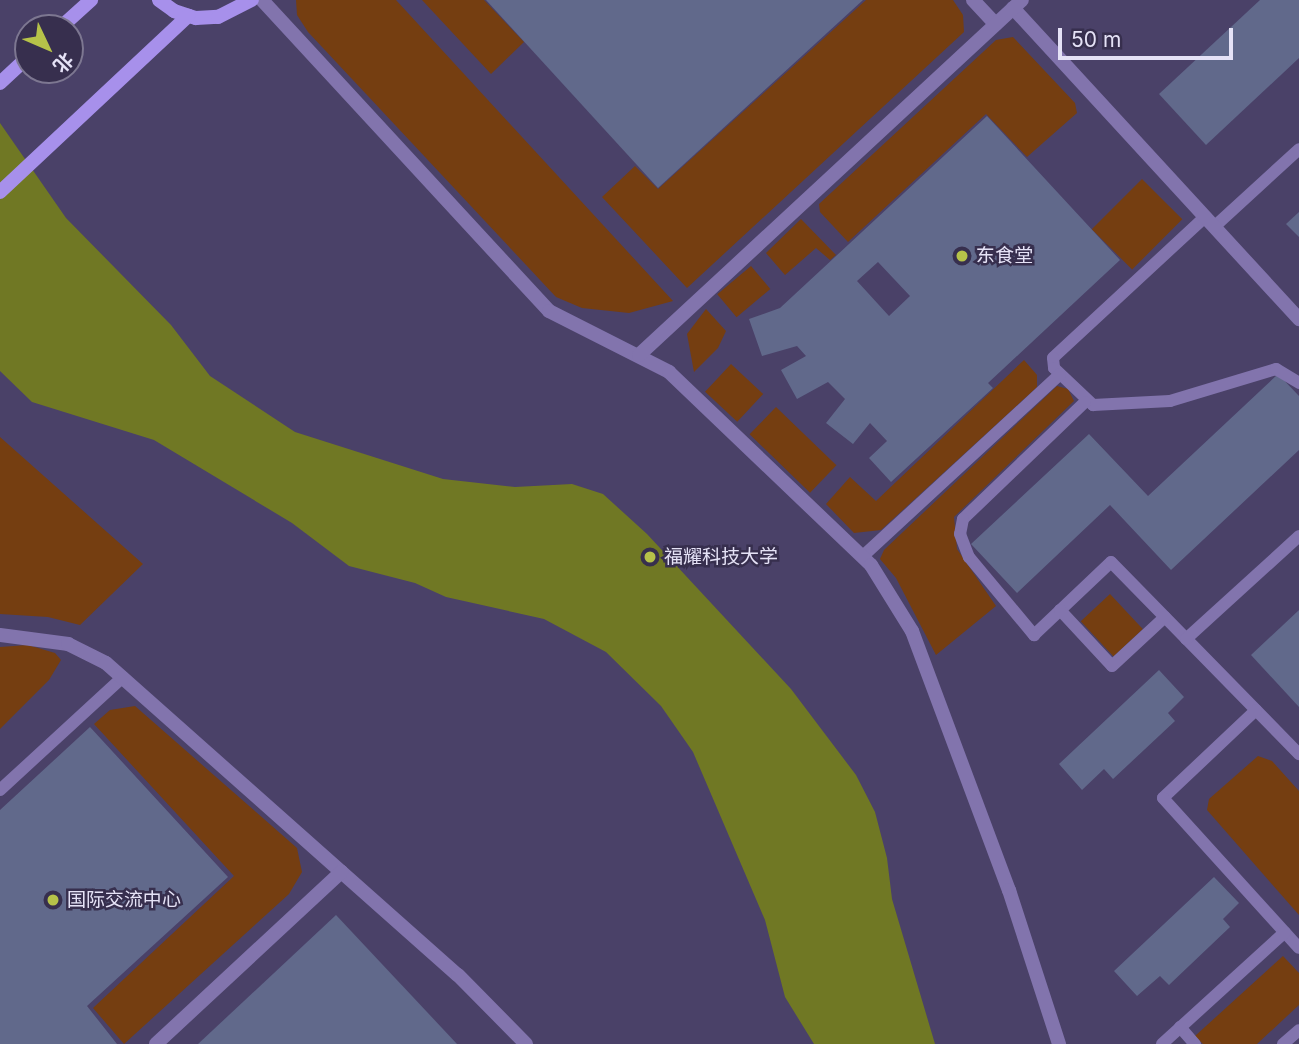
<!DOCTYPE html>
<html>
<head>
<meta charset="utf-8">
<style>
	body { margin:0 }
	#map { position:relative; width:1299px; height:1044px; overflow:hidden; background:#413959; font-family:Inter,"Noto Sans SC",sans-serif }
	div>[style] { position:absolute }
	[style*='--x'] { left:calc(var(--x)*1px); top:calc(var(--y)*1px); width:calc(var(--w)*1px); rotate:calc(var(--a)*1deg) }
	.built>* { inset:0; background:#4a4168 }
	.green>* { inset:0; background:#753e11; transform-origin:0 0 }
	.water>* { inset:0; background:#707824 }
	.building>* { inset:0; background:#61698b }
	.lane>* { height:12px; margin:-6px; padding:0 6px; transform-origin:6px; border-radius:6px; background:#8274ad }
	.street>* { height:14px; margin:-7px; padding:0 7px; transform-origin:7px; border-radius:7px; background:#8274ad }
	.secondary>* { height:14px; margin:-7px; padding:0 7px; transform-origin:7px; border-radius:7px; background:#a790eb }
	.dots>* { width:19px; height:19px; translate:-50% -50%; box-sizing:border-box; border:4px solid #372f4e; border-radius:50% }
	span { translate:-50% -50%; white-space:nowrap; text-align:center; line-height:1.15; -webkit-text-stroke:5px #372f4e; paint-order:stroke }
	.poi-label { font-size:19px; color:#e5e2f6 }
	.left { translate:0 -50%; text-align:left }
	.north { position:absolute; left:14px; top:14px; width:70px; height:70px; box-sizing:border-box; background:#372f4e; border:2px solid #7d7791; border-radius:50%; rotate:134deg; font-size:19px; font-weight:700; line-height:28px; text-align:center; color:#e5e2f6 }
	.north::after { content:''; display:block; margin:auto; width:24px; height:32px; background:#b6c249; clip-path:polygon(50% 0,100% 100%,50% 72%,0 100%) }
	.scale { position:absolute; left:1058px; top:28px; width:175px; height:32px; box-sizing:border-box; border:4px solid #e5e2f6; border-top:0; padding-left:9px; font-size:21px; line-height:24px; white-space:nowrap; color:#e5e2f6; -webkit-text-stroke:5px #372f4e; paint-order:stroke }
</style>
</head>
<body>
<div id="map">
	<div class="built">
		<i style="clip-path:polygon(evenodd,0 0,1299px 0,1299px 1044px,0 1044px,0 0,28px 28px,70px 28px,70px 70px,28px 70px,28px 28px)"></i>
	</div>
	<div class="green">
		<i style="clip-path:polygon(296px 0,396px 0,673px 301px,629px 313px,582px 308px,556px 297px,308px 32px,297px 15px)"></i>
		<i style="clip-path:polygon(422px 0,484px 0,524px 42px,491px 74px)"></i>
		<i style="clip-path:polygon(866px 0,953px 0,963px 15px,964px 32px,687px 288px,602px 197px,635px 166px,658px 189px)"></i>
		<i style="clip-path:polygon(1013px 37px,1075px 103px,1077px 113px,1027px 157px,986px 114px,848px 242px,820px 212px,819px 204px,996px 40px)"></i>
		<i style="left:1142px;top:179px;width:57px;height:71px;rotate:45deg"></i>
		<i style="clip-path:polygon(801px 219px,836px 255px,830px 260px,816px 248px,785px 275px,766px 253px)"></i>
		<i style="left:751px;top:266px;width:30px;height:44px;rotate:50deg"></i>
		<i style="clip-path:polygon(706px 309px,726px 331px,718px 348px,694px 372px,687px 334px)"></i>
		<i style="clip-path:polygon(1024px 360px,1037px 375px,1037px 387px,881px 530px,854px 533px,826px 504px,850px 477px,876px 501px)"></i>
		<i style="left:731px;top:364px;width:44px;height:38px;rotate:43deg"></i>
		<i style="clip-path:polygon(1057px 386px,1068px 389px,1074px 401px,954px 517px,957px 549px,996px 606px,936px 655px,896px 578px,880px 559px,884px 550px)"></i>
		<i style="left:776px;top:407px;width:84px;height:38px;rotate:44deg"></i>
		<i style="clip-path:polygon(0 437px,143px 564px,80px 625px,48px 617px,0 614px)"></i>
		<i style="left:1110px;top:594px;width:48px;height:40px;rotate:47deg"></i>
		<i style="clip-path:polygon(28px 645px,55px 653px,61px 660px,49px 680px,0 729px,0 647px)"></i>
		<i style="clip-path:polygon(135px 706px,297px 848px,302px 872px,289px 894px,124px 1044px,93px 1008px,234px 876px,94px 724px,110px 710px)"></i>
		<i style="clip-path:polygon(1258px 756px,1272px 761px,1299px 791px,1299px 915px,1207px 810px,1209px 799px)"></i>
		<i style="clip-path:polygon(1283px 956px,1299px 973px,1299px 1005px,1257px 1044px,1203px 1044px,1195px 1036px)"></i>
	</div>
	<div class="water">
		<i style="clip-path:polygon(0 123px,66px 218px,171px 325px,210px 376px,295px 432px,443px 479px,515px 487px,572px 484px,603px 494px,647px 534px,791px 689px,856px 775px,875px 812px,887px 858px,892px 899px,935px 1044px,814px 1044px,785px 997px,765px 920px,693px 752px,661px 706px,606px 652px,544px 619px,446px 597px,415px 583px,349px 566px,292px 523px,154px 440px,32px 402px,0 371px)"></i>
	</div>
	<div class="building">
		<i style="clip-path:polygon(486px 0,863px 0,658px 188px)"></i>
		<i style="clip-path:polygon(1260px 0,1299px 0,1299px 58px,1206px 145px,1159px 94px)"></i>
		<i style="clip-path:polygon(evenodd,987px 116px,1120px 260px,988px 383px,993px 388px,891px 482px,869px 458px,887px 441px,870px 423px,853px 444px,826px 423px,845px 399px,828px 382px,797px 399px,781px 370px,806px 356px,797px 346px,762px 356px,749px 319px,780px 308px,987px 116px,878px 262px,910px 296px,889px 316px,857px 281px,878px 262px)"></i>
		<i style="clip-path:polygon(1299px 212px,1299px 237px,1286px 224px)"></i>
		<i style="clip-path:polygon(1278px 374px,1299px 396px,1299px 450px,1171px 570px,1110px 505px,1017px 593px,971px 544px,1089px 434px,1148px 496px)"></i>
		<i style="clip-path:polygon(1299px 610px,1299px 707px,1251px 655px)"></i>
		<i style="clip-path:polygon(1159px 670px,1184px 697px,1168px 713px,1175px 721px,1113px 779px,1104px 769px,1082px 790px,1059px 764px)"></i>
		<i style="clip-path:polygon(90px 727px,228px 877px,87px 1006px,117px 1044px,0 1044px,0 810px)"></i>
		<i style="clip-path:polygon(1214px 877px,1239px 903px,1223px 919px,1230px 927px,1169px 985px,1160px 976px,1137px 996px,1114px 971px)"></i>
		<i style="clip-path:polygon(336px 915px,457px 1044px,198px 1044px)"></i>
	</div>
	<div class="lane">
		<i style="--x:1205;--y:217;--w:207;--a:137.2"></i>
		<i style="--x:1053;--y:358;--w:10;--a:84"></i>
		<i style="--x:1054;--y:368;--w:54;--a:43.5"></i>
		<i style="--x:1093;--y:405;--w:77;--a:-3"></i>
		<i style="--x:1170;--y:401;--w:111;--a:-16.8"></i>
		<i style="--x:1276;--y:369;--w:27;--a:31"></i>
		<i style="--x:1214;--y:227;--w:115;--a:-42.5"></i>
		<i style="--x:1085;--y:402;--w:169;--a:136.2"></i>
		<i style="--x:963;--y:519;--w:15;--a:101"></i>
		<i style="--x:960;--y:534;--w:25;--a:69"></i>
		<i style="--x:969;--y:557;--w:102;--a:50.2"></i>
		<i style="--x:1034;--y:635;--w:106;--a:-43.5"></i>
		<i style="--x:1111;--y:562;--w:269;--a:45.6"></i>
		<i style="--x:863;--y:556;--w:268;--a:-42.7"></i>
		<i style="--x:1060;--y:610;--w:76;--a:47.1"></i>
		<i style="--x:1112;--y:666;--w:72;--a:-42.8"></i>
		<i style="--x:1186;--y:639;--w:153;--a:-42.3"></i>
		<i style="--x:1256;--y:710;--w:128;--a:136.6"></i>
		<i style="--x:1163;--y:798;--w:202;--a:47.8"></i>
		<i style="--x:0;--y:790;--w:167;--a:-42.6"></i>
		<i style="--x:1180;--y:1027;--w:23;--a:49"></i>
		<i style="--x:1162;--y:1044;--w:166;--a:-42.3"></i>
		<i style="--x:1283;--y:1044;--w:21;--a:-41"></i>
	</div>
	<div class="street">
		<i style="--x:262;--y:0;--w:423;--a:47.3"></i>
		<i style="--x:549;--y:311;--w:135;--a:26.9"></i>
		<i style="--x:669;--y:372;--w:279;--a:43.7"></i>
		<i style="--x:871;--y:565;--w:78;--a:58.2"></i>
		<i style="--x:912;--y:631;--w:277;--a:69.5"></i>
		<i style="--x:1009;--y:890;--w:162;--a:72"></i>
		<i style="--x:973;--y:0;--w:33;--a:47"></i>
		<i style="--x:1013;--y:8;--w:423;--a:47.4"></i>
		<i style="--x:639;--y:355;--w:522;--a:-42.83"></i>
		<i style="--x:0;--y:635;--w:69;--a:7.5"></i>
		<i style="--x:68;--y:644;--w:42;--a:26.6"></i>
		<i style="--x:106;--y:663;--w:470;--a:41.6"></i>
		<i style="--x:458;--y:975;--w:97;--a:45.4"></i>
		<i style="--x:156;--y:1044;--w:253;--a:-42.9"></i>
	</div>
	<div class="secondary">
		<i style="--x:159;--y:0;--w:19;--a:36"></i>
		<i style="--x:174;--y:11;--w:23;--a:18"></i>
		<i style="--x:196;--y:18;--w:22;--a:-3"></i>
		<i style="--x:218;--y:17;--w:38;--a:-27"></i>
		<i style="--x:60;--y:28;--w:42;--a:-42.1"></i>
		<i style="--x:0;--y:83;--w:38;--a:-43"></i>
		<i style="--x:0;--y:192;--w:258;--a:-43.1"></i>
	</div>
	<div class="dots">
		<i style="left:962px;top:256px;background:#b6c249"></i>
		<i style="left:650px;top:557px;background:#b6c249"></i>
		<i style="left:53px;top:900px;background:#b6c249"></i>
	</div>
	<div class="poi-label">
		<span class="left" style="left:976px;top:256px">东食堂</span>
		<span class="left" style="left:664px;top:557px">福耀科技大学</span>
		<span class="left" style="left:67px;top:900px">国际交流中心</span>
	</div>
	<div class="north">北</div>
	<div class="scale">50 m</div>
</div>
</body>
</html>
